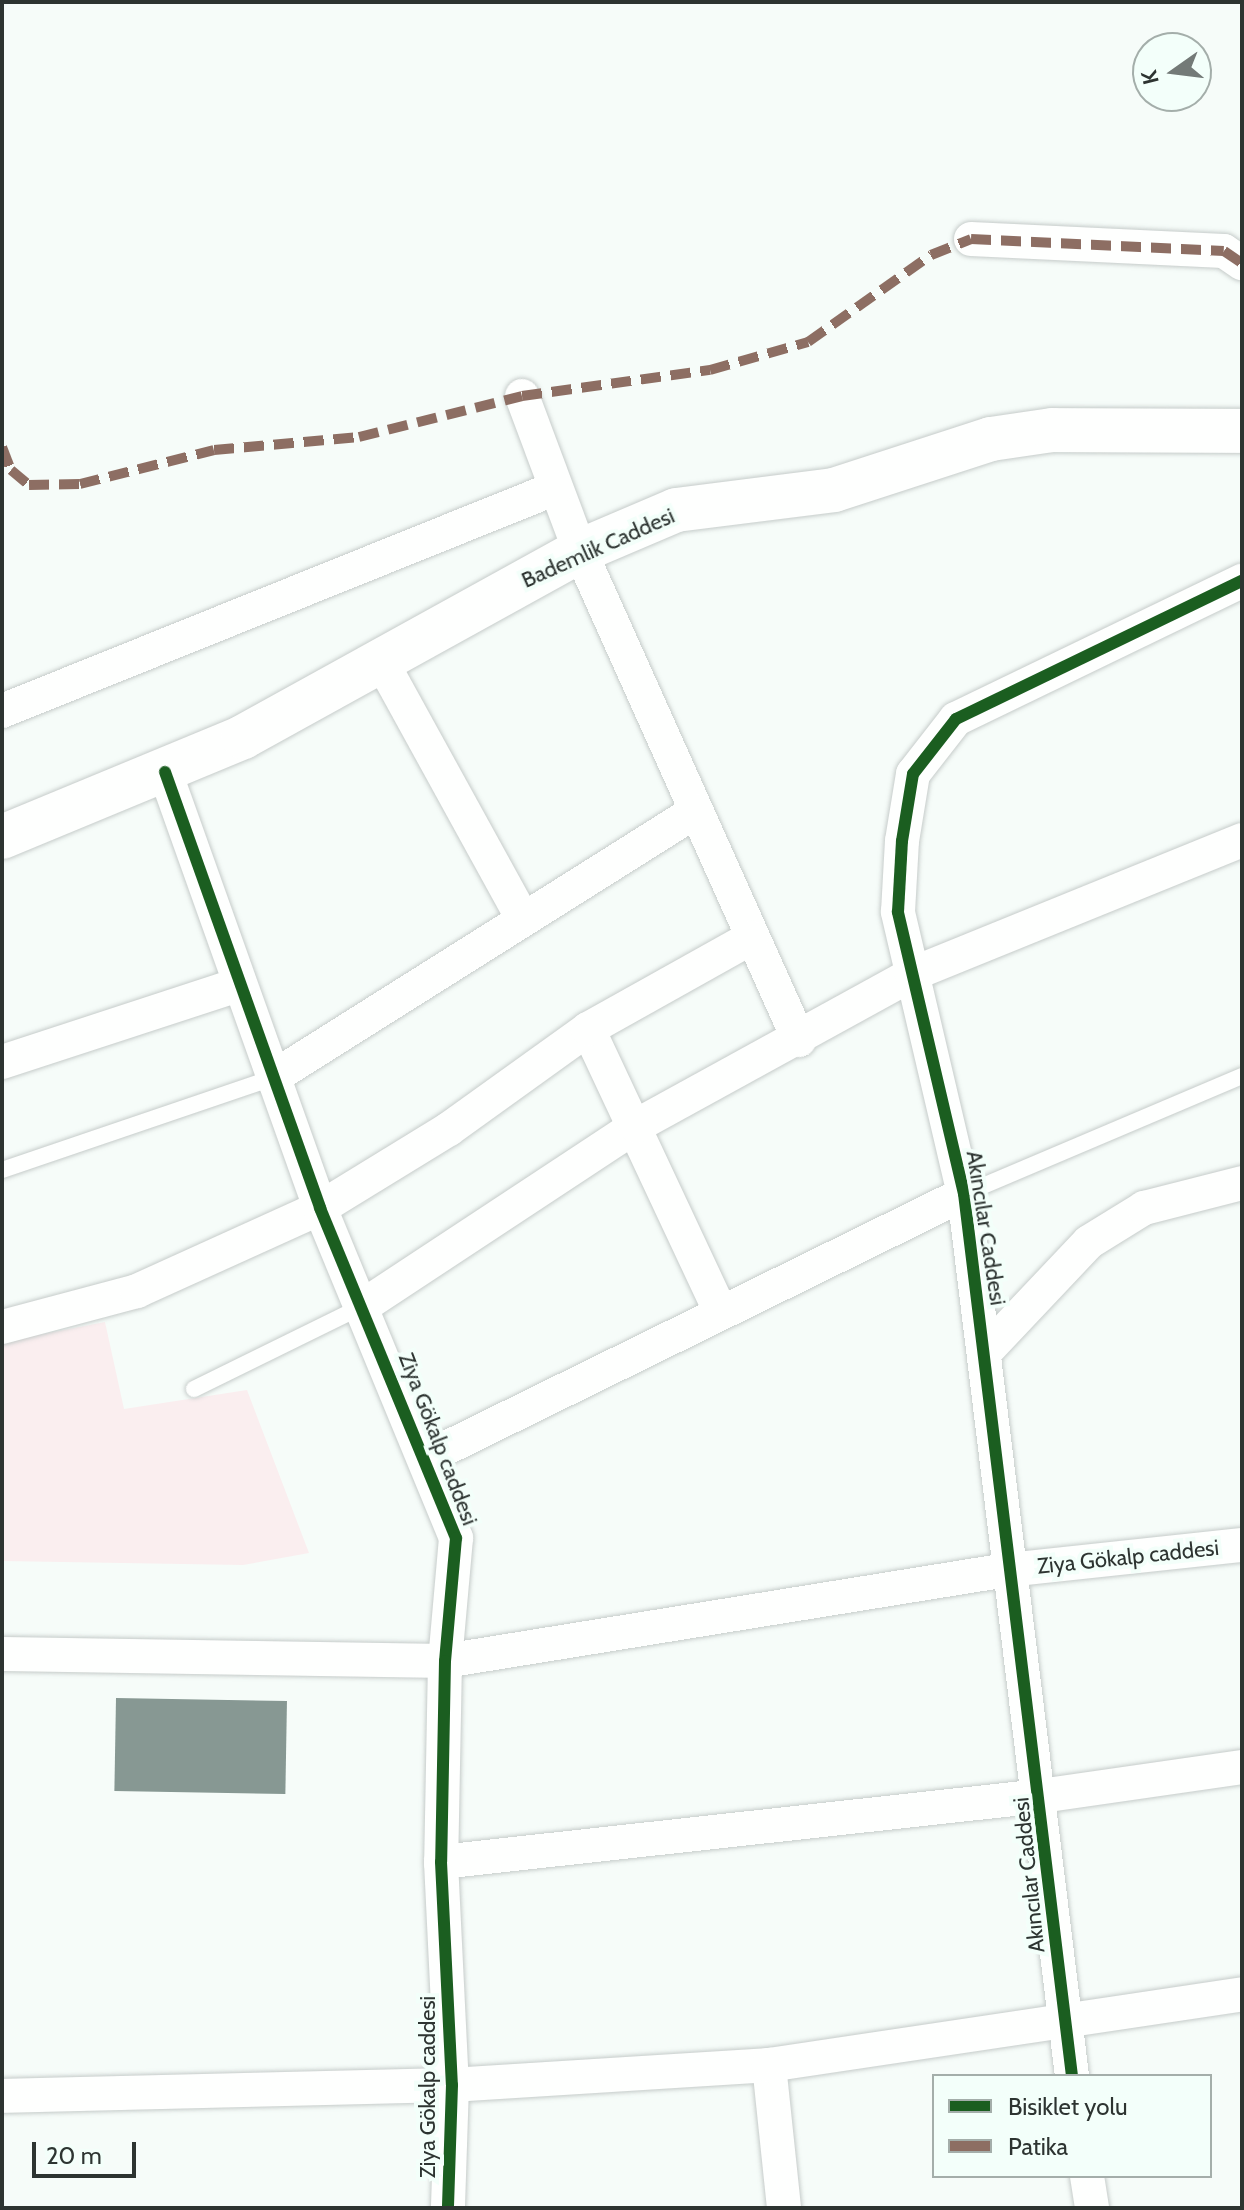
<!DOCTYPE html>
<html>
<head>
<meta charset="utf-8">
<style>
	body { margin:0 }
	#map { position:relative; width:1244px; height:2210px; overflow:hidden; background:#f6fcf9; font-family:Cabin,sans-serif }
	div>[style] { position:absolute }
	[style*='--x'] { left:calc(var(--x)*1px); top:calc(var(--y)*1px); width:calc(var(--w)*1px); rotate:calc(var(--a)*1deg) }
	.green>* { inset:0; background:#faeeef }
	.building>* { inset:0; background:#879893; transform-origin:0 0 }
	.roads { filter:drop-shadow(0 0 2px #c6ccca) drop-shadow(0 0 2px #c6ccca) }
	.lane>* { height:16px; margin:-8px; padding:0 8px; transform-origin:8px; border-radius:8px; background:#fefffe }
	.street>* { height:34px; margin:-17px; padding:0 17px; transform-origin:17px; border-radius:17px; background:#fefffe }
	.secondary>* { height:44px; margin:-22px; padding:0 22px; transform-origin:22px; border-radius:22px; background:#fefffe }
	.quiet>* { height:10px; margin-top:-5px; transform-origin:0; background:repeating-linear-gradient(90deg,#8d6e63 0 20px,transparent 0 30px) }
	.cycleway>* { height:12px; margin:-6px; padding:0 6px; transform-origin:6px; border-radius:6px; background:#1b5e20 }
	span { translate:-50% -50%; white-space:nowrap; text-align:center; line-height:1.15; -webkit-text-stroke:8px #f3fffa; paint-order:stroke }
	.street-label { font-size:22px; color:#2d3431 }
	.frame { position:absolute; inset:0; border:4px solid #2d3431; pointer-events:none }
	.legend { position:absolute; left:932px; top:2074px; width:280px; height:104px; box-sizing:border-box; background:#f3fffa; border:2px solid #a4aeaa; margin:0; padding:10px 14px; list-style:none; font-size:24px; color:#2d3431 }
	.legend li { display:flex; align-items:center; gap:16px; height:40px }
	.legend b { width:40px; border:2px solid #a4aeaa }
	.north { position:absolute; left:1132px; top:32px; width:80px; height:80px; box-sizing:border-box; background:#f3fffa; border:2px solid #a4aeaa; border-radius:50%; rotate:256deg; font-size:22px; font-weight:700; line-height:32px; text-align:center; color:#2d3431 }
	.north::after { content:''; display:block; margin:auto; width:28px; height:36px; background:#737a77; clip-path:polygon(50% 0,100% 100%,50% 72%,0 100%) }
	.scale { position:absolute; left:32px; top:2142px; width:104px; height:36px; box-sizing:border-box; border:4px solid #2d3431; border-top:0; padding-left:10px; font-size:24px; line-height:28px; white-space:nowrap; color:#2d3431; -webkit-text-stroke:6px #f3fffa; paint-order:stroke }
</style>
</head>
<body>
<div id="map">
	<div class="green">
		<i style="clip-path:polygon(105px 1322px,124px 1409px,247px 1390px,309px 1553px,243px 1565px,2px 1561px,2px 1342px)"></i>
	</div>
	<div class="building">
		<i style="left:116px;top:1698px;width:171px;height:93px;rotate:1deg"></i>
	</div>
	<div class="roads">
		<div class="lane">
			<i style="--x:2;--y:1170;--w:285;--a:-18.8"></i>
			<i style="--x:964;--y:1194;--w:302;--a:-23"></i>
			<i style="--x:194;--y:1389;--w:188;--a:-26.2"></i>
		</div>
		<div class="street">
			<i style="--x:971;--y:239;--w:253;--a:2.7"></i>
			<i style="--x:1224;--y:251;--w:22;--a:34"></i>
			<i style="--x:522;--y:396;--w:165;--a:69.5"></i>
			<i style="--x:580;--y:551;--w:536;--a:65.87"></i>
			<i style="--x:379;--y:657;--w:294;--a:61.2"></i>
			<i style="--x:2;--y:711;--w:597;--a:-21.93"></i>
			<i style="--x:165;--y:772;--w:463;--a:70.4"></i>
			<i style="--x:320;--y:1208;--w:357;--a:67.6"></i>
			<i style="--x:456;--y:1538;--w:123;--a:95.1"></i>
			<i style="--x:445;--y:1661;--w:201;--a:91.1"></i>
			<i style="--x:441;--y:1862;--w:223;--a:87.2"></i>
			<i style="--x:452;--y:2085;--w:123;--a:91.9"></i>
			<i style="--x:588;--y:1029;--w:311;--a:64.9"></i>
			<i style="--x:2;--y:1062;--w:247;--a:-18.1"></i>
			<i style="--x:272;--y:1078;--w:501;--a:-32.2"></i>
			<i style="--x:363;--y:1306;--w:327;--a:-33.4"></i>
			<i style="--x:636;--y:1126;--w:315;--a:-28.8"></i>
			<i style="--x:912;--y:974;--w:356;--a:-22.1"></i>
			<i style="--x:2;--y:1327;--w:140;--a:-14.9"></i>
			<i style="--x:137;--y:1291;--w:201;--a:-24.4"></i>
			<i style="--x:320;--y:1208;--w:151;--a:-31.5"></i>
			<i style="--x:449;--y:1129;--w:171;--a:-35.7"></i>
			<i style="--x:588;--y:1029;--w:187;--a:-29.2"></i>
			<i style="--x:985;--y:1352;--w:151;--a:-46.6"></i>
			<i style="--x:1089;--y:1242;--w:65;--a:-31.7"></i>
			<i style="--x:1144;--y:1208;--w:101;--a:-14.3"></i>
			<i style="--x:428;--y:1457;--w:597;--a:-26.14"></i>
			<i style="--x:2;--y:1654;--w:443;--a:0.9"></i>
			<i style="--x:445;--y:1661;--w:569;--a:-9.2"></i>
			<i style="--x:1007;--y:1570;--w:236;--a:-6.1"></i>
			<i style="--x:441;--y:1862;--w:604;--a:-6.28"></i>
			<i style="--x:1041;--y:1796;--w:203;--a:-8.2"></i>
			<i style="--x:769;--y:2065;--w:144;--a:84"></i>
			<i style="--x:1072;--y:2076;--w:889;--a:-96.98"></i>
			<i style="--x:964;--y:1194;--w:290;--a:-103.2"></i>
			<i style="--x:898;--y:912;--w:71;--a:-86.8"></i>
			<i style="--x:902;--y:841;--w:68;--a:-80.7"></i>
			<i style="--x:913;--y:774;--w:70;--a:-52"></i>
			<i style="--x:956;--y:719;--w:318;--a:-25.8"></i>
			<i style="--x:2;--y:2096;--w:450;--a:-1.4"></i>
			<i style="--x:452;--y:2085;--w:318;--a:-3.6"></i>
			<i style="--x:769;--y:2065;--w:478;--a:-8.5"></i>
			<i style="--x:1087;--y:2176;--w:32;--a:81"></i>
		</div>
		<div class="secondary">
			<i style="--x:2;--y:837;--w:261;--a:-22.5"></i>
			<i style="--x:243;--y:737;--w:385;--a:-28.9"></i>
			<i style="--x:580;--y:551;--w:104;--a:-23.1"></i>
			<i style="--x:676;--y:510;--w:159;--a:-7.2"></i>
			<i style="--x:834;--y:490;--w:165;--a:-18"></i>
			<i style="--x:991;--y:439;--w:62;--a:-8.4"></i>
			<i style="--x:1052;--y:430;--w:190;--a:0.3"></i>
		</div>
	</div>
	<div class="quiet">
		<i style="--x:2;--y:447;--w:25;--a:69"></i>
		<i style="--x:11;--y:470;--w:23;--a:40"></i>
		<i style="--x:29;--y:485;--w:51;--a:-1.1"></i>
		<i style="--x:80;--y:484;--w:138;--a:-14.2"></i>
		<i style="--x:214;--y:450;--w:146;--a:-5.1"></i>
		<i style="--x:359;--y:437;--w:168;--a:-14.1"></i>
		<i style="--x:522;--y:396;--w:190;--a:-7.9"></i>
		<i style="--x:710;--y:370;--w:102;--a:-15.9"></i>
		<i style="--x:808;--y:342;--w:151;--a:-35.3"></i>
		<i style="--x:931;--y:255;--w:43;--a:-21.8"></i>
		<i style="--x:971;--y:239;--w:253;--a:2.7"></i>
		<i style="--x:1224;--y:251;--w:22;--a:34"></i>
	</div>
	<div class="cycleway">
		<i style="--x:165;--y:772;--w:463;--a:70.4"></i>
		<i style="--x:320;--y:1208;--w:357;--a:67.6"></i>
		<i style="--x:456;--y:1538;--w:123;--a:95.1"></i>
		<i style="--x:445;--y:1661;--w:201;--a:91.1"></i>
		<i style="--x:441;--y:1862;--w:223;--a:87.2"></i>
		<i style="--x:452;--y:2085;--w:123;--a:91.9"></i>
		<i style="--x:1072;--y:2076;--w:889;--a:-96.98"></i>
		<i style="--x:964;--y:1194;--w:290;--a:-103.2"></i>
		<i style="--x:898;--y:912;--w:71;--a:-86.8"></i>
		<i style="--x:902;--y:841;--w:68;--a:-80.7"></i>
		<i style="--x:913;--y:774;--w:70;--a:-52"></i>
		<i style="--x:956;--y:719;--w:318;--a:-25.8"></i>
	</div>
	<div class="street-label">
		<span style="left:598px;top:548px;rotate:-24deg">Bademlik Caddesi</span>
		<span style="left:986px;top:1228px;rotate:81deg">Akıncılar Caddesi</span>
		<span style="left:438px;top:1439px;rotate:69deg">Ziya Gökalp caddesi</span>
		<span style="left:1128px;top:1557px;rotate:-6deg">Ziya Gökalp caddesi</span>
		<span style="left:1029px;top:1875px;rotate:-96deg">Akıncılar Caddesi</span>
		<span style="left:428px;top:2087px;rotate:-90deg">Ziya Gökalp caddesi</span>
	</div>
	<div class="frame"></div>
	<ul class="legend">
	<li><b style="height:10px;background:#1b5e20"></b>Bisiklet yolu</li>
	<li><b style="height:10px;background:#8d6e63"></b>Patika</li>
	</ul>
	<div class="north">K</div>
	<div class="scale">20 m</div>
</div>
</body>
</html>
